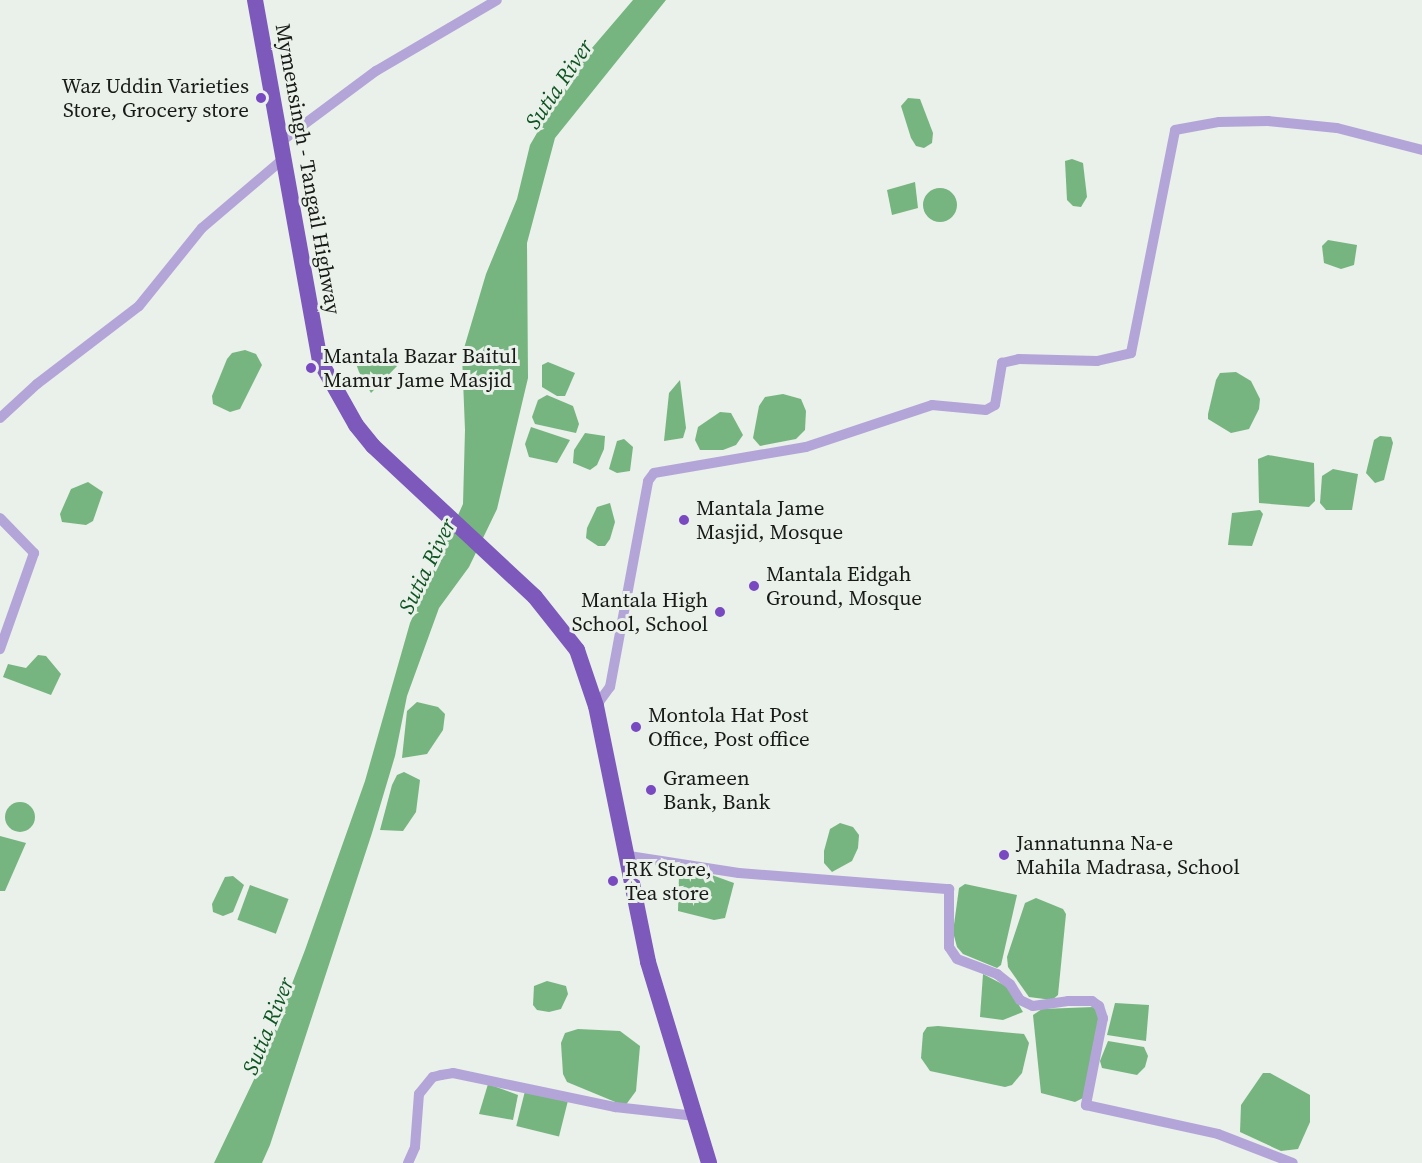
<!DOCTYPE html>
<html>
<head>
<meta charset="utf-8">
<style>
	body { margin:0 }
	#map { position:relative; width:1422px; height:1163px; overflow:hidden; background:#eaf0ea; font-family:"Source Serif 4",serif }
	div>[style] { position:absolute }
	[style*='--x'] { left:calc(var(--x)*1px); top:calc(var(--y)*1px); width:calc(var(--w)*1px); rotate:calc(var(--a)*1deg) }
	.water>* { inset:0; background:#76b57f; transform-origin:0 0 }
	.round { border-radius:50% }
	.minor>* { height:10px; margin:-5px; padding:0 5px; transform-origin:5px; border-radius:5px; background:#b4a5d8 }
	.trunk>* { height:16px; margin:-8px; padding:0 8px; transform-origin:8px; border-radius:8px; background:#7d59bb }
	.dots>* { width:16px; height:16px; translate:-50% -50%; box-sizing:border-box; border:3px solid #eaf0ea; border-radius:50% }
	span { translate:-50% -50%; white-space:nowrap; text-align:center; line-height:1.15; -webkit-text-stroke:6px #eaf0ea; paint-order:stroke }
	.poi-label { font-size:21px; color:#181a18 }
	.right { translate:-100% -50%; text-align:right }
	.left { translate:0 -50%; text-align:left }
	.street-label { font-size:21px; color:#181a18 }
	.water-label { font-size:22px; color:#0d5421; font-style:italic }
</style>
</head>
<body>
<div id="map">
	<div class="water">
		<i style="clip-path:polygon(633px 0,666px 0,555px 138px,527px 243px,528px 378px,497px 509px,469px 567px,439px 608px,407px 696px,395px 756px,372px 833px,270px 1145px,262px 1163px,214px 1163px,260px 1067px,305px 950px,365px 781px,410px 623px,463px 504px,465px 430px,462px 355px,486px 274px,517px 199px,530px 145px,574px 69px)"></i>
		<i style="clip-path:polygon(908px 98px,920px 99px,933px 133px,932px 143px,924px 148px,916px 146px,911px 138px,901px 106px)"></i>
		<i style="clip-path:polygon(1072px 159px,1083px 163px,1087px 197px,1081px 207px,1073px 206px,1067px 200px,1065px 161px)"></i>
		<i style="clip-path:polygon(915px 182px,918px 208px,892px 215px,887px 190px)"></i>
		<i class="round" style="left:923px;top:188px;width:34px;height:34px"></i>
		<i style="clip-path:polygon(1328px 240px,1357px 245px,1354px 265px,1341px 269px,1324px 263px,1322px 246px)"></i>
		<i style="clip-path:polygon(245px 350px,256px 354px,262px 365px,240px 409px,230px 412px,213px 404px,212px 396px,227px 359px,232px 353px)"></i>
		<i style="clip-path:polygon(357px 355px,396px 359px,399px 364px,371px 393px,359px 372px,354px 358px)"></i>
		<i style="clip-path:polygon(548px 362px,575px 373px,565px 396px,557px 396px,542px 387px,542px 365px)"></i>
		<i style="clip-path:polygon(1236px 372px,1251px 381px,1260px 399px,1259px 409px,1249px 429px,1231px 433px,1208px 419px,1208px 414px,1216px 380px,1220px 373px)"></i>
		<i style="clip-path:polygon(680px 380px,686px 428px,683px 438px,664px 441px,669px 393px)"></i>
		<i style="clip-path:polygon(783px 394px,801px 399px,806px 411px,805px 430px,796px 439px,760px 446px,753px 438px,759px 406px,765px 397px)"></i>
		<i style="clip-path:polygon(547px 395px,573px 406px,579px 424px,576px 433px,535px 424px,532px 417px,538px 400px)"></i>
		<i style="clip-path:polygon(720px 412px,731px 413px,743px 435px,736px 445px,723px 450px,700px 450px,695px 440px,698px 427px)"></i>
		<i style="clip-path:polygon(531px 427px,570px 440px,557px 463px,529px 457px,525px 444px)"></i>
		<i style="clip-path:polygon(585px 433px,605px 436px,604px 449px,597px 465px,590px 470px,573px 463px,574px 450px)"></i>
		<i style="clip-path:polygon(1380px 436px,1391px 437px,1393px 443px,1384px 480px,1375px 483px,1366px 473px,1374px 440px)"></i>
		<i style="clip-path:polygon(624px 439px,633px 447px,630px 471px,617px 473px,609px 469px,617px 441px)"></i>
		<i style="clip-path:polygon(1268px 455px,1314px 463px,1315px 501px,1309px 507px,1259px 503px,1258px 459px)"></i>
		<i style="clip-path:polygon(1333px 469px,1358px 474px,1352px 510px,1326px 510px,1320px 503px,1322px 476px)"></i>
		<i style="clip-path:polygon(88px 482px,103px 492px,93px 521px,86px 525px,62px 522px,60px 514px,71px 489px)"></i>
		<i style="clip-path:polygon(610px 503px,615px 522px,610px 539px,605px 546px,598px 546px,586px 538px,587px 528px,597px 507px)"></i>
		<i style="clip-path:polygon(1260px 510px,1263px 514px,1252px 546px,1228px 545px,1232px 513px)"></i>
		<i style="clip-path:polygon(38px 655px,46px 656px,61px 674px,51px 695px,3px 677px,8px 664px,26px 668px)"></i>
		<i style="clip-path:polygon(417px 702px,438px 707px,445px 714px,443px 730px,427px 754px,402px 758px,407px 711px)"></i>
		<i style="clip-path:polygon(404px 772px,420px 780px,416px 812px,403px 831px,380px 830px,392px 785px,397px 775px)"></i>
		<i class="round" style="left:5px;top:802px;width:30px;height:30px"></i>
		<i style="clip-path:polygon(840px 823px,853px 827px,859px 835px,858px 848px,852px 861px,832px 872px,824px 863px,824px 851px,830px 829px)"></i>
		<i style="clip-path:polygon(0 836px,26px 843px,5px 891px,0 891px)"></i>
		<i style="clip-path:polygon(698px 870px,734px 883px,725px 918px,714px 920px,678px 911px,679px 875px,682px 871px)"></i>
		<i style="clip-path:polygon(233px 876px,244px 885px,233px 912px,223px 916px,213px 912px,212px 904px,225px 877px)"></i>
		<i style="clip-path:polygon(965px 884px,1017px 895px,1001px 965px,997px 968px,963px 954px,957px 947px,953px 932px,959px 888px)"></i>
		<i style="left:250px;top:885px;width:41px;height:37px;rotate:20deg"></i>
		<i style="clip-path:polygon(1036px 898px,1063px 909px,1066px 914px,1058px 995px,1052px 1000px,1029px 997px,1008px 967px,1007px 957px,1025px 903px)"></i>
		<i style="clip-path:polygon(983px 974px,1008px 987px,1023px 1012px,1003px 1020px,980px 1017px)"></i>
		<i style="clip-path:polygon(547px 981px,566px 986px,568px 994px,561px 1009px,549px 1012px,537px 1010px,533px 1005px,534px 986px)"></i>
		<i style="clip-path:polygon(1115px 1003px,1149px 1005px,1146px 1041px,1107px 1035px)"></i>
		<i style="clip-path:polygon(1094px 1007px,1099px 1016px,1083px 1098px,1075px 1102px,1041px 1093px,1033px 1015px,1042px 1009px)"></i>
		<i style="clip-path:polygon(938px 1026px,1024px 1034px,1029px 1043px,1022px 1073px,1012px 1085px,1005px 1087px,930px 1071px,921px 1058px,923px 1033px,927px 1027px)"></i>
		<i style="clip-path:polygon(578px 1029px,620px 1031px,640px 1046px,636px 1091px,625px 1106px,567px 1082px,563px 1074px,561px 1043px,565px 1033px)"></i>
		<i style="clip-path:polygon(1108px 1041px,1144px 1047px,1148px 1056px,1145px 1067px,1137px 1075px,1102px 1068px,1100px 1061px)"></i>
		<i style="clip-path:polygon(1263px 1073px,1270px 1073px,1310px 1095px,1310px 1122px,1298px 1149px,1281px 1151px,1240px 1132px,1241px 1105px)"></i>
		<i style="clip-path:polygon(488px 1084px,518px 1095px,513px 1120px,479px 1114px)"></i>
		<i style="left:525px;top:1091px;width:44px;height:36px;rotate:14deg"></i>
	</div>
	<div class="minor">
		<i style="--x:279;--y:143;--w:121;--a:-36.6"></i>
		<i style="--x:376;--y:71;--w:140;--a:-30.4"></i>
		<i style="--x:0;--y:418;--w:50;--a:-42.6"></i>
		<i style="--x:37;--y:384;--w:128;--a:-37.4"></i>
		<i style="--x:139;--y:306;--w:100;--a:-51.1"></i>
		<i style="--x:202;--y:228;--w:105;--a:-40.4"></i>
		<i style="--x:0;--y:518;--w:49;--a:45.8"></i>
		<i style="--x:34;--y:553;--w:102;--a:109.5"></i>
		<i style="--x:596;--y:706;--w:24;--a:-54"></i>
		<i style="--x:610;--y:687;--w:209;--a:-79.5"></i>
		<i style="--x:648;--y:481;--w:10;--a:-53"></i>
		<i style="--x:654;--y:473;--w:154;--a:-9.7"></i>
		<i style="--x:806;--y:447;--w:133;--a:-18.4"></i>
		<i style="--x:932;--y:405;--w:54;--a:5.3"></i>
		<i style="--x:986;--y:410;--w:10;--a:-29"></i>
		<i style="--x:995;--y:405;--w:43;--a:-80.5"></i>
		<i style="--x:1002;--y:363;--w:17;--a:-13"></i>
		<i style="--x:1019;--y:359;--w:78;--a:1.5"></i>
		<i style="--x:1097;--y:361;--w:35;--a:-13"></i>
		<i style="--x:1131;--y:353;--w:227;--a:-78.8"></i>
		<i style="--x:1175;--y:130;--w:45;--a:-10.3"></i>
		<i style="--x:1219;--y:122;--w:49;--a:-1.2"></i>
		<i style="--x:1268;--y:121;--w:69;--a:5.8"></i>
		<i style="--x:1337;--y:128;--w:88;--a:14.5"></i>
		<i style="--x:629;--y:856;--w:111;--a:8.8"></i>
		<i style="--x:739;--y:873;--w:211;--a:4.4"></i>
		<i style="--x:949;--y:889;--w:58;--a:90"></i>
		<i style="--x:949;--y:947;--w:14;--a:56"></i>
		<i style="--x:957;--y:959;--w:43;--a:20.6"></i>
		<i style="--x:997;--y:974;--w:16;--a:38"></i>
		<i style="--x:1010;--y:984;--w:19;--a:58"></i>
		<i style="--x:1020;--y:1000;--w:14;--a:25"></i>
		<i style="--x:1033;--y:1006;--w:35;--a:-8"></i>
		<i style="--x:1068;--y:1001;--w:24;--a:0"></i>
		<i style="--x:1092;--y:1001;--w:9;--a:36"></i>
		<i style="--x:1099;--y:1006;--w:13;--a:72"></i>
		<i style="--x:1103;--y:1018;--w:89;--a:101.1"></i>
		<i style="--x:1086;--y:1105;--w:135;--a:12.4"></i>
		<i style="--x:1218;--y:1134;--w:80;--a:21.1"></i>
		<i style="--x:408;--y:1163;--w:17;--a:-66"></i>
		<i style="--x:415;--y:1147;--w:53;--a:-85.7"></i>
		<i style="--x:419;--y:1094;--w:22;--a:-51"></i>
		<i style="--x:433;--y:1077;--w:8;--a:-14"></i>
		<i style="--x:441;--y:1075;--w:12;--a:-9"></i>
		<i style="--x:453;--y:1073;--w:166;--a:11.9"></i>
		<i style="--x:615;--y:1107;--w:81;--a:6.4"></i>
	</div>
	<div class="trunk">
		<i style="--x:255;--y:0;--w:367;--a:79.8"></i>
		<i style="--x:320;--y:361;--w:73;--a:60.6"></i>
		<i style="--x:356;--y:425;--w:27;--a:51"></i>
		<i style="--x:373;--y:446;--w:221;--a:43"></i>
		<i style="--x:535;--y:597;--w:68;--a:51.6"></i>
		<i style="--x:577;--y:650;--w:59;--a:71.3"></i>
		<i style="--x:596;--y:706;--w:261;--a:78.5"></i>
		<i style="--x:648;--y:962;--w:210;--a:73.1"></i>
	</div>
	<div class="dots">
		<i style="left:261px;top:98px;background:#7849c1"></i>
		<i style="left:311px;top:368px;background:#7849c1"></i>
		<i style="left:684px;top:520px;background:#7849c1"></i>
		<i style="left:754px;top:586px;background:#7849c1"></i>
		<i style="left:720px;top:612px;background:#7849c1"></i>
		<i style="left:636px;top:727px;background:#7849c1"></i>
		<i style="left:651px;top:790px;background:#7849c1"></i>
		<i style="left:1004px;top:855px;background:#7849c1"></i>
		<i style="left:613px;top:881px;background:#7849c1"></i>
	</div>
	<div class="poi-label">
		<span class="right" style="left:249px;top:98px">Waz Uddin Varieties<br>Store, Grocery store</span>
		<span class="left" style="left:323px;top:368px">Mantala Bazar Baitul<br>Mamur Jame Masjid</span>
		<span class="left" style="left:696px;top:520px">Mantala Jame<br>Masjid, Mosque</span>
		<span class="left" style="left:766px;top:586px">Mantala Eidgah<br>Ground, Mosque</span>
		<span class="right" style="left:708px;top:612px">Mantala High<br>School, School</span>
		<span class="left" style="left:648px;top:727px">Montola Hat Post<br>Office, Post office</span>
		<span class="left" style="left:663px;top:790px">Grameen<br>Bank, Bank</span>
		<span class="left" style="left:1016px;top:855px">Jannatunna Na-e<br>Mahila Madrasa, School</span>
		<span class="left" style="left:625px;top:881px">RK Store,<br>Tea store</span>
	</div>
	<div class="street-label">
		<span style="left:308px;top:169px;rotate:80deg">Mymensingh - Tangail Highway</span>
	</div>
	<div class="water-label">
		<span style="left:559px;top:84px;rotate:-56deg">Sutia River</span>
		<span style="left:427px;top:566px;rotate:-64deg">Sutia River</span>
		<span style="left:268px;top:1026px;rotate:-68deg">Sutia River</span>
	</div>
</div>
</body>
</html>
